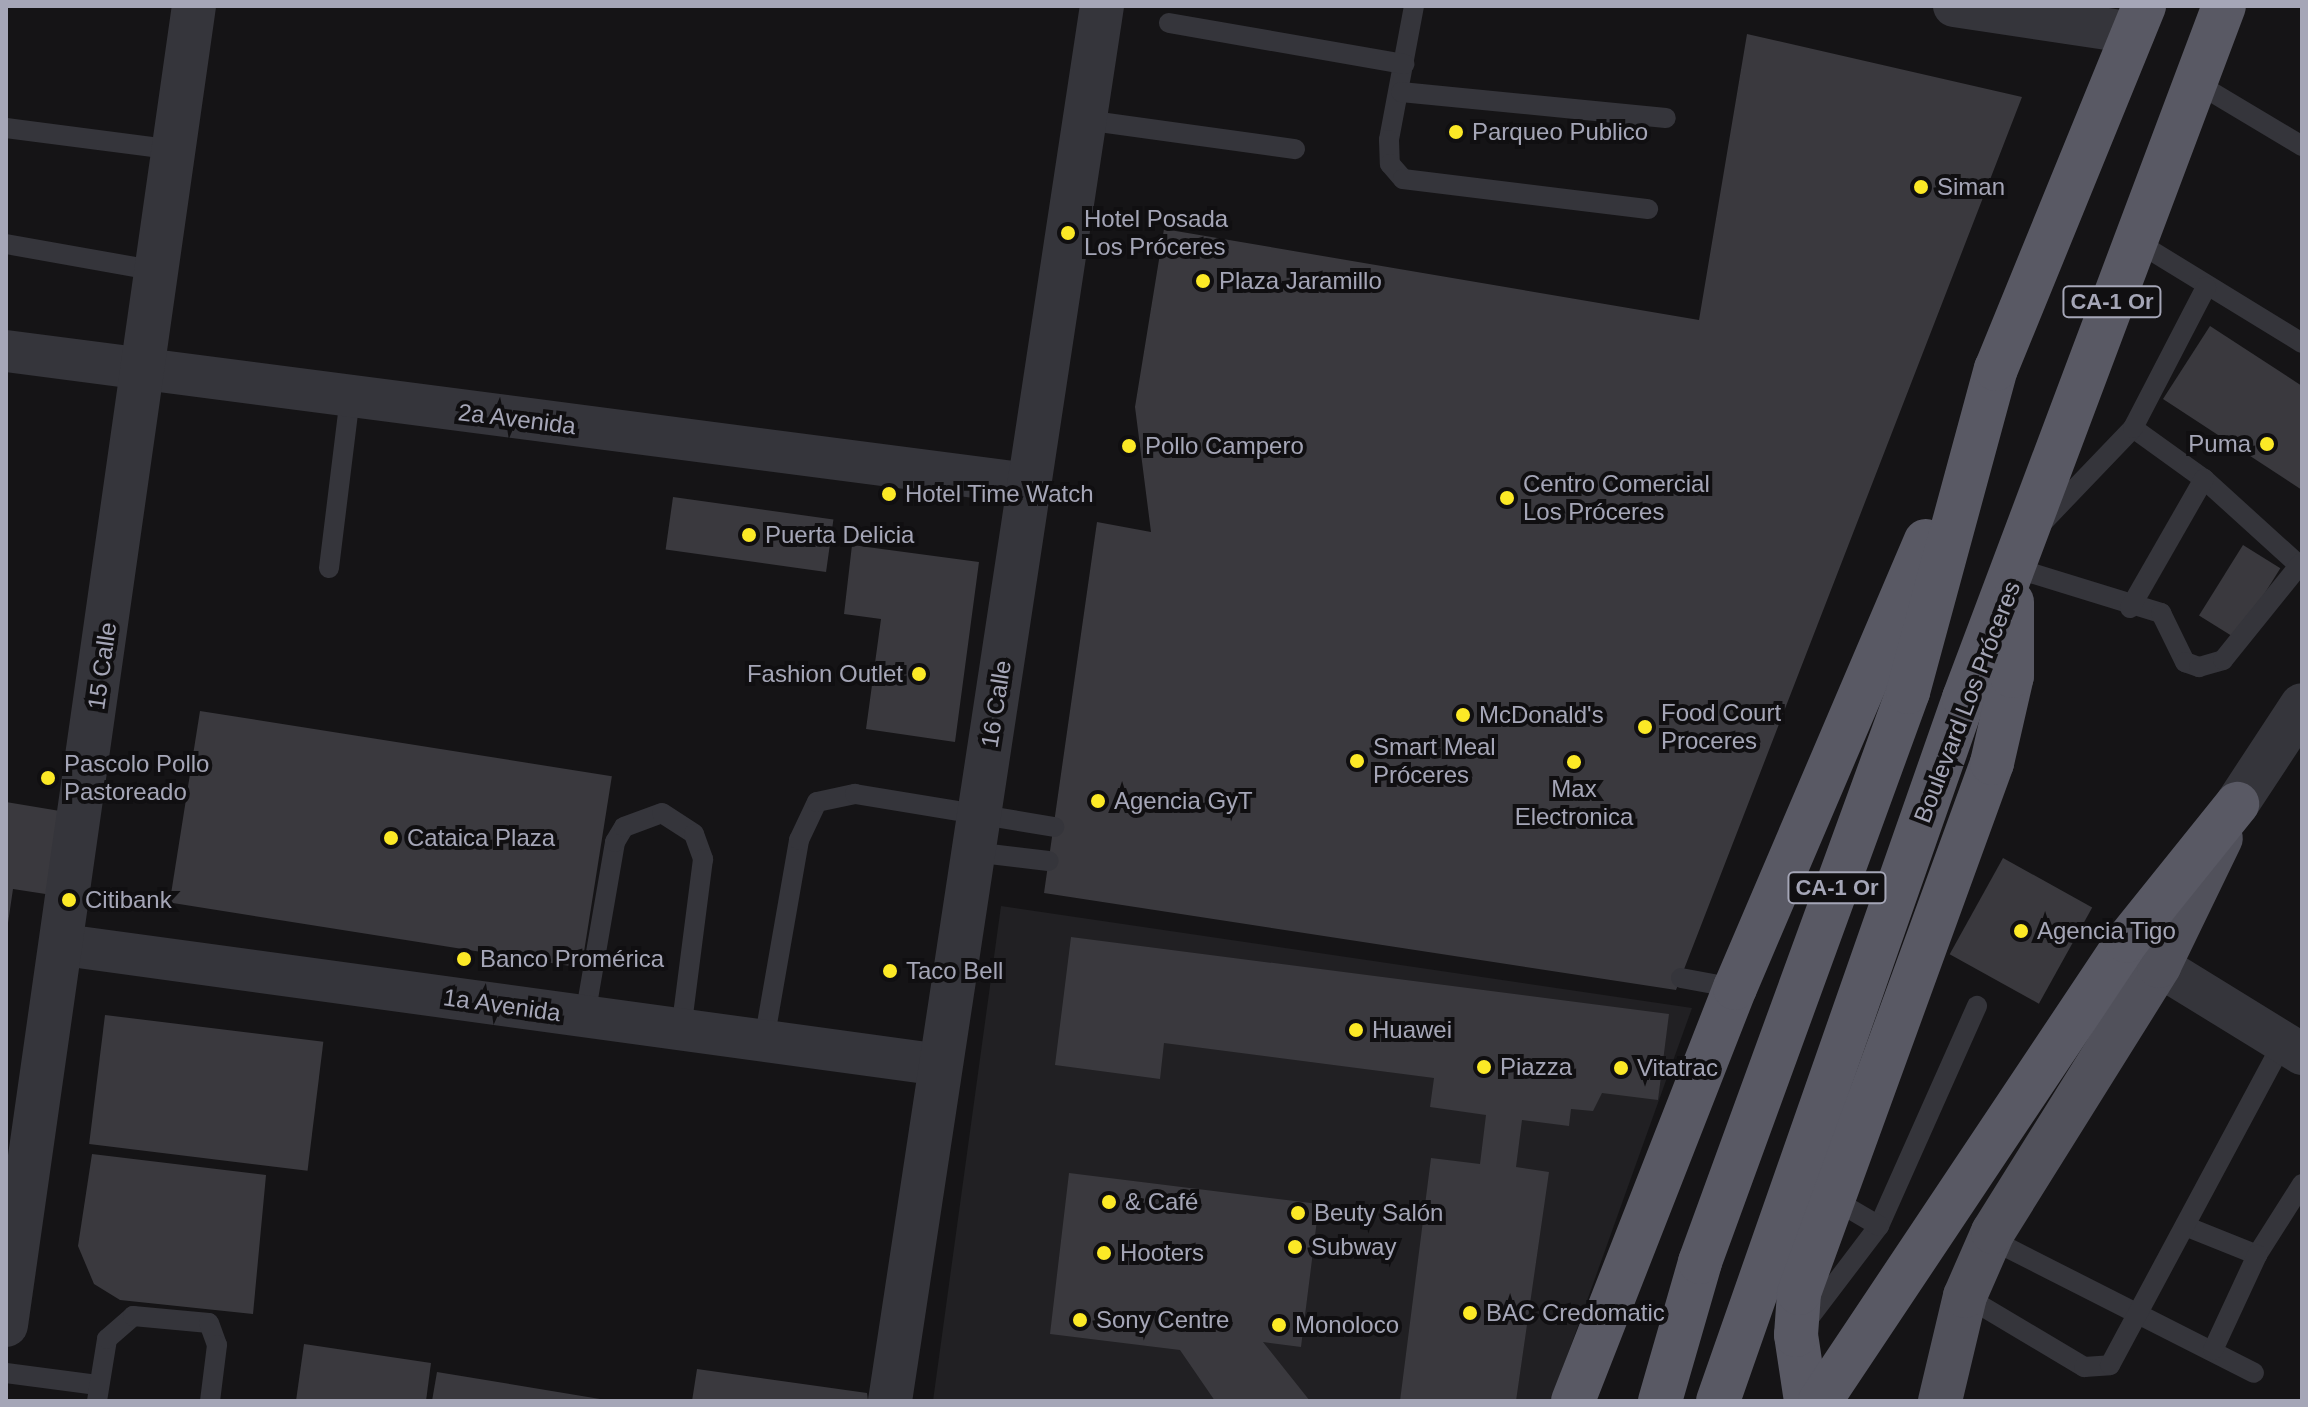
<!DOCTYPE html>
<html>
<head>
<meta charset="utf-8">
<style>
	body { margin:0 }
	#map { position:relative; width:2308px; height:1407px; overflow:hidden; background:#151416; font-family:Helvetica,sans-serif }
	div>[style] { position:absolute }
	[style*='--x'] { left:calc(var(--x)*1px); top:calc(var(--y)*1px); width:calc(var(--w)*1px); rotate:calc(var(--a)*1deg) }
	.built>* { inset:0; background:#212023 }
	.building>* { inset:0; background:#3a393e; transform-origin:0 0 }
	.service>* { height:20px; margin:-10px; padding:0 10px; transform-origin:10px; border-radius:10px; background:#35353b }
	.minor>* { height:42px; margin:-21px; padding:0 21px; transform-origin:21px; border-radius:21px; background:#35353b }
	.tertiary>* { height:44px; margin:-22px; padding:0 22px; transform-origin:22px; border-radius:22px; background:#35353b }
	.primary>* { height:44px; margin:-22px; padding:0 22px; transform-origin:22px; border-radius:22px; background:#51515b }
	.trunk>* { height:44px; margin:-22px; padding:0 22px; transform-origin:22px; border-radius:22px; background:#595964 }
	.dots>* { width:22px; height:22px; translate:-50% -50%; box-sizing:border-box; border:4px solid #100f11; border-radius:50% }
	span { translate:-50% -50%; white-space:nowrap; text-align:center; line-height:1.15; -webkit-text-stroke:8px #100f11; paint-order:stroke }
	.shield-label span { padding:2px 6px; background:#100f11; border:2px solid; border-radius:6px; -webkit-text-stroke-width:0 }
	.shield-label { font-size:22px; color:#a5a6b7; font-weight:700 }
	.poi-label { font-size:24px; color:#a5a6b7 }
	.left { translate:0 -50%; text-align:left }
	.right { translate:-100% -50%; text-align:right }
	.street-label { font-size:24px; color:#a5a6b7 }
	.frame { position:absolute; inset:0; border:8px solid #a5a6b7; pointer-events:none }
</style>
</head>
<body>
<div id="map">
	<div class="built">
		<i style="clip-path:polygon(1001px 906px,1692px 1008px,1551px 1401px,933px 1401px)"></i>
	</div>
	<div class="building">
		<i style="clip-path:polygon(1747px 34px,2022px 97px,1676px 990px,1044px 893px,1097px 522px,1151px 532px,1135px 407px,1164px 229px,1699px 320px)"></i>
		<i style="clip-path:polygon(2210px 326px,2302px 386px,2302px 490px,2163px 399px)"></i>
		<i style="left:673px;top:497px;width:162px;height:53px;rotate:8deg"></i>
		<i style="clip-path:polygon(852px 545px,979px 562px,955px 742px,866px 729px,881px 619px,844px 614px)"></i>
		<i style="left:2243px;top:545px;width:44px;height:83px;rotate:32deg"></i>
		<i style="left:200px;top:711px;width:417px;height:194px;rotate:9deg"></i>
		<i style="clip-path:polygon(6px 802px,66px 812px,52px 895px,13px 889px,8px 923px)"></i>
		<i style="left:2003px;top:858px;width:102px;height:110px;rotate:29deg"></i>
		<i style="clip-path:polygon(1071px 937px,1669px 1014px,1658px 1100px,1602px 1093px,1593px 1111px,1571px 1109px,1569px 1126px,1522px 1120px,1516px 1167px,1549px 1172px,1516px 1401px,1400px 1401px,1431px 1158px,1480px 1164px,1486px 1115px,1430px 1107px,1434px 1078px,1164px 1043px,1160px 1079px,1055px 1065px)"></i>
		<i style="left:105px;top:1015px;width:220px;height:130px;rotate:7deg"></i>
		<i style="clip-path:polygon(92px 1154px,266px 1175px,253px 1314px,120px 1300px,94px 1284px,78px 1246px)"></i>
		<i style="clip-path:polygon(1069px 1173px,1319px 1204px,1301px 1347px,1263px 1342px,1310px 1401px,1215px 1401px,1180px 1350px,1050px 1334px)"></i>
		<i style="clip-path:polygon(304px 1344px,431px 1363px,426px 1401px,296px 1401px)"></i>
		<i style="clip-path:polygon(697px 1369px,867px 1393px,868px 1401px,692px 1401px)"></i>
		<i style="clip-path:polygon(437px 1372px,600px 1399px,599px 1401px,432px 1401px)"></i>
	</div>
	<div class="service">
		<i style="--x:1414;--y:6;--w:136;--a:100.6"></i>
		<i style="--x:1389;--y:140;--w:24;--a:88"></i>
		<i style="--x:1390;--y:164;--w:20;--a:49"></i>
		<i style="--x:1403;--y:179;--w:247;--a:7"></i>
		<i style="--x:1169;--y:23;--w:239;--a:9.9"></i>
		<i style="--x:2195;--y:82;--w:125;--a:30.9"></i>
		<i style="--x:1401;--y:92;--w:266;--a:5.6"></i>
		<i style="--x:1085;--y:120;--w:212;--a:7.9"></i>
		<i style="--x:6;--y:128;--w:170;--a:7.4"></i>
		<i style="--x:2134;--y:240;--w:197;--a:31.5"></i>
		<i style="--x:6;--y:244;--w:153;--a:10.1"></i>
		<i style="--x:2133;--y:428;--w:87;--a:35.7"></i>
		<i style="--x:2204;--y:479;--w:132;--a:42.2"></i>
		<i style="--x:2043;--y:522;--w:130;--a:-46.2"></i>
		<i style="--x:2133;--y:428;--w:159;--a:-62.6"></i>
		<i style="--x:329;--y:568;--w:171;--a:-83"></i>
		<i style="--x:2018;--y:569;--w:150;--a:17.1"></i>
		<i style="--x:2161;--y:613;--w:55;--a:63.9"></i>
		<i style="--x:2185;--y:662;--w:15;--a:20"></i>
		<i style="--x:2199;--y:667;--w:25;--a:-16"></i>
		<i style="--x:2223;--y:660;--w:126;--a:-51.1"></i>
		<i style="--x:2130;--y:608;--w:149;--a:-60.2"></i>
		<i style="--x:973;--y:852;--w:76;--a:6.8"></i>
		<i style="--x:1681;--y:978;--w:55;--a:10.5"></i>
		<i style="--x:585;--y:1016;--w:177;--a:-80.2"></i>
		<i style="--x:615;--y:842;--w:17;--a:-59"></i>
		<i style="--x:624;--y:827;--w:40;--a:-20.2"></i>
		<i style="--x:662;--y:813;--w:38;--a:33"></i>
		<i style="--x:694;--y:834;--w:27;--a:70"></i>
		<i style="--x:703;--y:859;--w:172;--a:97.3"></i>
		<i style="--x:764;--y:1041;--w:204;--a:-80.1"></i>
		<i style="--x:799;--y:840;--w:42;--a:-64.7"></i>
		<i style="--x:817;--y:802;--w:39;--a:-12"></i>
		<i style="--x:855;--y:794;--w:202;--a:9.4"></i>
		<i style="--x:1879;--y:1226;--w:241;--a:-66"></i>
		<i style="--x:2185;--y:1226;--w:78;--a:21.9"></i>
		<i style="--x:2257;--y:1255;--w:84;--a:-57.6"></i>
		<i style="--x:1993;--y:1232;--w:20;--a:49"></i>
		<i style="--x:2006;--y:1247;--w:278;--a:26.9"></i>
		<i style="--x:1965;--y:1296;--w:139;--a:30.8"></i>
		<i style="--x:2084;--y:1367;--w:26;--a:-4"></i>
		<i style="--x:2110;--y:1365;--w:366;--a:-61.8"></i>
		<i style="--x:1806;--y:1322;--w:121;--a:-52.8"></i>
		<i style="--x:1879;--y:1226;--w:53;--a:-149.6"></i>
		<i style="--x:2213;--y:1350;--w:105;--a:-65.1"></i>
		<i style="--x:6;--y:1373;--w:92;--a:7.5"></i>
		<i style="--x:97;--y:1401;--w:63;--a:-80.8"></i>
		<i style="--x:107;--y:1339;--w:35;--a:-41"></i>
		<i style="--x:133;--y:1316;--w:76;--a:5.3"></i>
		<i style="--x:209;--y:1323;--w:23;--a:70"></i>
		<i style="--x:217;--y:1345;--w:56;--a:97.1"></i>
	</div>
	<div class="minor">
		<i style="--x:1954;--y:6;--w:182;--a:8.5"></i>
		<i style="--x:6;--y:351;--w:1032;--a:7.41"></i>
		<i style="--x:64;--y:945;--w:885;--a:7.79"></i>
		<i style="--x:2159;--y:966;--w:168;--a:31.6"></i>
	</div>
	<div class="tertiary">
		<i style="--x:2237;--y:804;--w:118;--a:-56.7"></i>
		<i style="--x:6;--y:1325;--w:1332;--a:-81.89"></i>
		<i style="--x:890;--y:1401;--w:1411;--a:-81.36"></i>
	</div>
	<div class="primary">
		<i style="--x:1940;--y:1401;--w:108;--a:-76.6"></i>
		<i style="--x:1965;--y:1296;--w:70;--a:-66.4"></i>
		<i style="--x:1993;--y:1232;--w:314;--a:-58"></i>
		<i style="--x:2159;--y:966;--w:142;--a:-64.2"></i>
	</div>
	<div class="trunk">
		<i style="--x:1573;--y:1401;--w:444;--a:-68.6"></i>
		<i style="--x:1735;--y:988;--w:486;--a:-66.9"></i>
		<i style="--x:1660;--y:1401;--w:145;--a:-73.9"></i>
		<i style="--x:1700;--y:1262;--w:607;--a:-69.95"></i>
		<i style="--x:1908;--y:692;--w:335;--a:-74.8"></i>
		<i style="--x:1996;--y:369;--w:392;--a:-67.8"></i>
		<i style="--x:1718;--y:1401;--w:745;--a:-70.71"></i>
		<i style="--x:1964;--y:698;--w:739;--a:-69.41"></i>
		<i style="--x:1806;--y:1401;--w:67;--a:-98.6"></i>
		<i style="--x:1796;--y:1335;--w:42;--a:-85.9"></i>
		<i style="--x:1799;--y:1293;--w:564;--a:-69.99"></i>
		<i style="--x:1992;--y:763;--w:89;--a:-77.1"></i>
		<i style="--x:2012;--y:676;--w:74;--a:-90"></i>
		<i style="--x:1820;--y:1401;--w:553;--a:-56.28"></i>
		<i style="--x:2127;--y:941;--w:176;--a:-51.2"></i>
	</div>
	<div class="dots">
		<i style="left:1456px;top:132px;background:#fce926"></i>
		<i style="left:1921px;top:187px;background:#fce926"></i>
		<i style="left:1068px;top:233px;background:#fce926"></i>
		<i style="left:1203px;top:281px;background:#fce926"></i>
		<i style="left:2267px;top:444px;background:#fce926"></i>
		<i style="left:1129px;top:446px;background:#fce926"></i>
		<i style="left:889px;top:494px;background:#fce926"></i>
		<i style="left:1507px;top:498px;background:#fce926"></i>
		<i style="left:749px;top:535px;background:#fce926"></i>
		<i style="left:919px;top:674px;background:#fce926"></i>
		<i style="left:1463px;top:715px;background:#fce926"></i>
		<i style="left:1645px;top:727px;background:#fce926"></i>
		<i style="left:1357px;top:761px;background:#fce926"></i>
		<i style="left:1574px;top:762px;background:#fce926"></i>
		<i style="left:48px;top:778px;background:#fce926"></i>
		<i style="left:1098px;top:801px;background:#fce926"></i>
		<i style="left:391px;top:838px;background:#fce926"></i>
		<i style="left:69px;top:900px;background:#fce926"></i>
		<i style="left:2021px;top:931px;background:#fce926"></i>
		<i style="left:464px;top:959px;background:#fce926"></i>
		<i style="left:890px;top:971px;background:#fce926"></i>
		<i style="left:1356px;top:1030px;background:#fce926"></i>
		<i style="left:1484px;top:1067px;background:#fce926"></i>
		<i style="left:1621px;top:1068px;background:#fce926"></i>
		<i style="left:1109px;top:1202px;background:#fce926"></i>
		<i style="left:1298px;top:1213px;background:#fce926"></i>
		<i style="left:1295px;top:1247px;background:#fce926"></i>
		<i style="left:1104px;top:1253px;background:#fce926"></i>
		<i style="left:1470px;top:1313px;background:#fce926"></i>
		<i style="left:1080px;top:1320px;background:#fce926"></i>
		<i style="left:1279px;top:1325px;background:#fce926"></i>
	</div>
	<div class="shield-label">
		<span style="left:2112px;top:302px">CA-1 Or</span>
		<span style="left:1837px;top:888px">CA-1 Or</span>
	</div>
	<div class="poi-label">
		<span class="left" style="left:1472px;top:132px">Parqueo Publico</span>
		<span class="left" style="left:1937px;top:187px">Siman</span>
		<span class="left" style="left:1084px;top:233px">Hotel Posada<br>Los Próceres</span>
		<span class="left" style="left:1219px;top:281px">Plaza Jaramillo</span>
		<span class="right" style="left:2251px;top:444px">Puma</span>
		<span class="left" style="left:1145px;top:446px">Pollo Campero</span>
		<span class="left" style="left:1523px;top:498px">Centro Comercial<br>Los Próceres</span>
		<span class="left" style="left:905px;top:494px">Hotel Time Watch</span>
		<span class="left" style="left:765px;top:535px">Puerta Delicia</span>
		<span class="right" style="left:903px;top:674px">Fashion Outlet</span>
		<span class="left" style="left:1661px;top:727px">Food Court<br>Proceres</span>
		<span class="left" style="left:1479px;top:715px">McDonald's</span>
		<span class="left" style="left:1373px;top:761px">Smart Meal<br>Próceres</span>
		<span class="left" style="left:64px;top:778px">Pascolo Pollo<br>Pastoreado</span>
		<span style="left:1574px;top:803px">Max<br>Electronica</span>
		<span class="left" style="left:1114px;top:801px">Agencia GyT</span>
		<span class="left" style="left:407px;top:838px">Cataica Plaza</span>
		<span class="left" style="left:85px;top:900px">Citibank</span>
		<span class="left" style="left:2037px;top:931px">Agencia Tigo</span>
		<span class="left" style="left:480px;top:959px">Banco Promérica</span>
		<span class="left" style="left:906px;top:971px">Taco Bell</span>
		<span class="left" style="left:1372px;top:1030px">Huawei</span>
		<span class="left" style="left:1500px;top:1067px">Piazza</span>
		<span class="left" style="left:1637px;top:1068px">Vitatrac</span>
		<span class="left" style="left:1125px;top:1202px">&amp; Café</span>
		<span class="left" style="left:1314px;top:1213px">Beuty Salón</span>
		<span class="left" style="left:1311px;top:1247px">Subway</span>
		<span class="left" style="left:1120px;top:1253px">Hooters</span>
		<span class="left" style="left:1486px;top:1313px">BAC Credomatic</span>
		<span class="left" style="left:1096px;top:1320px">Sony Centre</span>
		<span class="left" style="left:1295px;top:1325px">Monoloco</span>
	</div>
	<div class="street-label">
		<span style="left:517px;top:419px;rotate:7deg">2a Avenida</span>
		<span style="left:102px;top:666px;rotate:-82deg">15 Calle</span>
		<span style="left:1967px;top:702px;rotate:-69deg">Boulevard Los Próceres</span>
		<span style="left:996px;top:704px;rotate:-81deg">16 Calle</span>
		<span style="left:502px;top:1005px;rotate:8deg">1a Avenida</span>
	</div>
	<div class="frame"></div>
</div>
</body>
</html>
